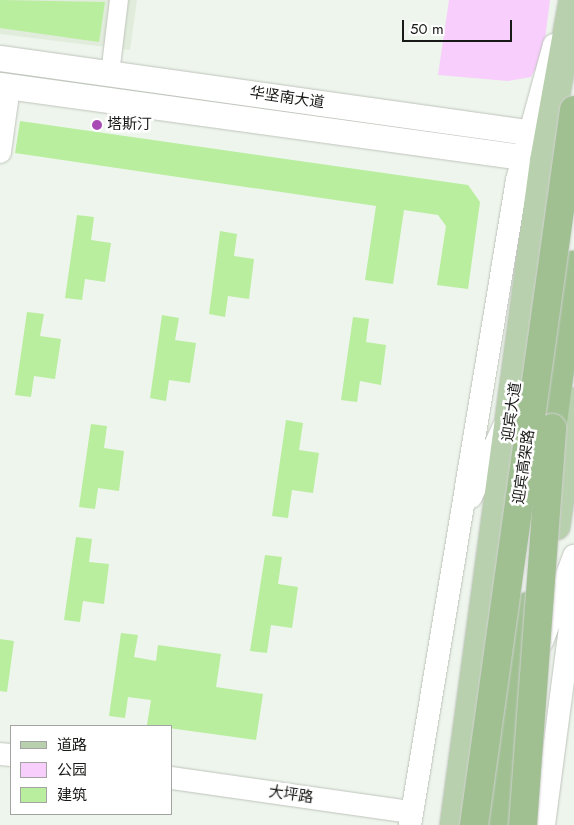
<!DOCTYPE html>
<html>
<head>
<meta charset="utf-8">
<style>
	body { margin:0 }
	#map { position:relative; width:574px; height:825px; overflow:hidden; background:#eef5ec; font-family:Jost,"Noto Sans SC",sans-serif }
	div>[style] { position:absolute }
	[style*='--x'] { left:calc(var(--x)*1px); top:calc(var(--y)*1px); width:calc(var(--w)*1px); rotate:calc(var(--a)*1deg) }
	.built>* { inset:0; background:#e1ecdc }
	.green>* { inset:0; background:#f8cefc }
	.building>* { inset:0; background:#b8ee9e }
	.roads { filter:drop-shadow(0 0 1px #bec4bb) drop-shadow(0 0 1px #bec4bb) }
	.minor>* { height:18px; margin:-9px; padding:0 9px; transform-origin:9px; border-radius:9px; background:#fff }
	.tertiary>* { height:22px; margin:-11px; padding:0 11px; transform-origin:11px; border-radius:11px; background:#fff }
	.secondary>* { height:25px; margin:-12.5px; padding:0 12.5px; transform-origin:12.5px; border-radius:12.5px; background:#fff }
	.primary>* { height:28px; margin:-14px; padding:0 14px; transform-origin:14px; border-radius:14px; background:#b8d0ad }
	.trunk>* { height:28px; margin:-14px; padding:0 14px; transform-origin:14px; border-radius:14px; background:#a0c092 }
	.bridges { filter:drop-shadow(0 0 1px #d1d1d1) drop-shadow(0 0 1px #d1d1d1) }
	.trunk-bridge>* { height:28px; margin:-14px; padding:0 14px; transform-origin:14px; border-radius:14px; background:#a0c092 }
	.dots>* { width:14px; height:14px; translate:-50% -50%; box-sizing:border-box; border:2px solid #fff; border-radius:50% }
	span { translate:-50% -50%; white-space:nowrap; text-align:center; line-height:1.15; -webkit-text-stroke:5px #fff; paint-order:stroke }
	.street-label { font-size:15px; color:#181a17 }
	.poi-label { font-size:15px; color:#181a17 }
	.left { translate:0 -50%; text-align:left }
	.legend { position:absolute; left:10px; top:725px; width:162px; height:90px; box-sizing:border-box; background:#fff; border:1px solid #a3a3a2; margin:0; padding:6px 9px; list-style:none; font-size:15px; color:#181a17 }
	.legend li { display:flex; align-items:center; gap:10px; height:25px }
	.legend b { width:25px; border:1px solid #a3a3a2 }
	.scale { position:absolute; left:402px; top:20px; width:110px; height:22px; box-sizing:border-box; border:2px solid #181a17; border-top:0; padding-left:6px; font-size:15px; line-height:18px; white-space:nowrap; color:#181a17; -webkit-text-stroke:4px #fff; paint-order:stroke }
</style>
</head>
<body>
<div id="map">
	<div class="built">
		<i style="clip-path:polygon(0 0,137px 0,130px 50px,0 34px)"></i>
	</div>
	<div class="green">
		<i style="clip-path:polygon(449px 0,550px 0,543px 55px,531px 77px,508px 81px,438px 75px)"></i>
	</div>
	<div class="building">
		<i style="clip-path:polygon(0 0,105px 2px,99px 42px,0 28px)"></i>
		<i style="clip-path:polygon(20px 121px,468px 185px,480px 202px,468px 289px,437px 285px,446px 226px,438px 215px,404px 210px,393px 284px,365px 280px,376px 206px,15px 153px)"></i>
		<i style="clip-path:polygon(77px 215px,94px 217px,91px 240px,111px 243px,105px 282px,85px 279px,82px 300px,65px 298px)"></i>
		<i style="clip-path:polygon(220px 231px,237px 234px,234px 256px,254px 259px,249px 299px,228px 296px,225px 317px,209px 314px)"></i>
		<i style="clip-path:polygon(27px 312px,44px 314px,40px 336px,61px 339px,55px 379px,34px 376px,31px 397px,15px 395px)"></i>
		<i style="clip-path:polygon(162px 315px,179px 318px,175px 340px,196px 343px,190px 383px,169px 380px,166px 401px,150px 398px)"></i>
		<i style="clip-path:polygon(353px 317px,369px 319px,366px 342px,386px 345px,381px 385px,360px 381px,357px 402px,341px 400px)"></i>
		<i style="clip-path:polygon(286px 420px,303px 423px,299px 450px,319px 453px,313px 493px,292px 490px,288px 518px,272px 516px)"></i>
		<i style="clip-path:polygon(91px 424px,107px 426px,104px 448px,124px 451px,119px 491px,98px 488px,95px 509px,79px 507px)"></i>
		<i style="clip-path:polygon(76px 537px,92px 539px,89px 562px,109px 564px,104px 604px,83px 601px,80px 622px,64px 620px)"></i>
		<i style="clip-path:polygon(265px 555px,282px 557px,278px 584px,298px 587px,292px 628px,271px 625px,267px 653px,250px 651px)"></i>
		<i style="clip-path:polygon(121px 633px,138px 635px,134px 657px,156px 661px,158px 645px,221px 654px,216px 687px,263px 694px,256px 740px,147px 725px,151px 700px,128px 697px,125px 718px,109px 716px)"></i>
		<i style="clip-path:polygon(0 639px,14px 641px,7px 692px,0 691px)"></i>
	</div>
	<div class="roads">
		<div class="minor">
			<i style="--x:110;--y:74;--w:75;--a:-83.1"></i>
		</div>
		<div class="tertiary">
			<i style="--x:0;--y:152;--w:67;--a:-82.2"></i>
			<i style="--x:471;--y:497;--w:76;--a:-65.1"></i>
			<i style="--x:542;--y:642;--w:92;--a:-69.6"></i>
			<i style="--x:0;--y:754;--w:11;--a:5"></i>
			<i style="--x:171;--y:778;--w:242;--a:8.1"></i>
			<i style="--x:410;--y:825;--w:654;--a:-80.58"></i>
			<i style="--x:517;--y:180;--w:140;--a:-74.7"></i>
			<i style="--x:544;--y:825;--w:230;--a:-82.5"></i>
		</div>
		<div class="secondary">
			<i style="--x:0;--y:58;--w:575;--a:8"></i>
			<i style="--x:0;--y:85;--w:570;--a:7.86"></i>
		</div>
		<div class="primary">
			<i style="--x:556;--y:526;--w:125;--a:-81.7"></i>
			<i style="--x:454;--y:825;--w:670;--a:-82.28"></i>
			<i style="--x:544;--y:161;--w:164;--a:-79.8"></i>
		</div>
		<div class="trunk">
			<i style="--x:549;--y:452;--w:189;--a:-82.4"></i>
			<i style="--x:498;--y:825;--w:221;--a:-82.2"></i>
		</div>
	</div>
	<div class="bridges">
		<div class="trunk-bridge">
			<i style="--x:474;--y:825;--w:722;--a:-82.04"></i>
			<i style="--x:523;--y:825;--w:398;--a:-85.8"></i>
		</div>
	</div>
	<div class="dots">
		<i style="left:97px;top:125px;background:#a94bb4"></i>
	</div>
	<div class="street-label">
		<span style="left:287px;top:98px;rotate:8deg">华坚南大道</span>
		<span style="left:512px;top:412px;rotate:-82deg">迎宾大道</span>
		<span style="left:524px;top:467px;rotate:-82deg">迎宾高架路</span>
		<span style="left:291px;top:795px;rotate:8deg">大坪路</span>
	</div>
	<div class="poi-label">
		<span class="left" style="left:107px;top:125px">塔斯汀</span>
	</div>
	<ul class="legend">
	<li><b style="height:6px;background:#b8d0ad"></b>道路</li>
	<li><b style="height:14px;background:#f8cefc"></b>公园</li>
	<li><b style="height:14px;background:#b8ee9e"></b>建筑</li>
	</ul>
	<div class="scale">50 m</div>
</div>
</body>
</html>
